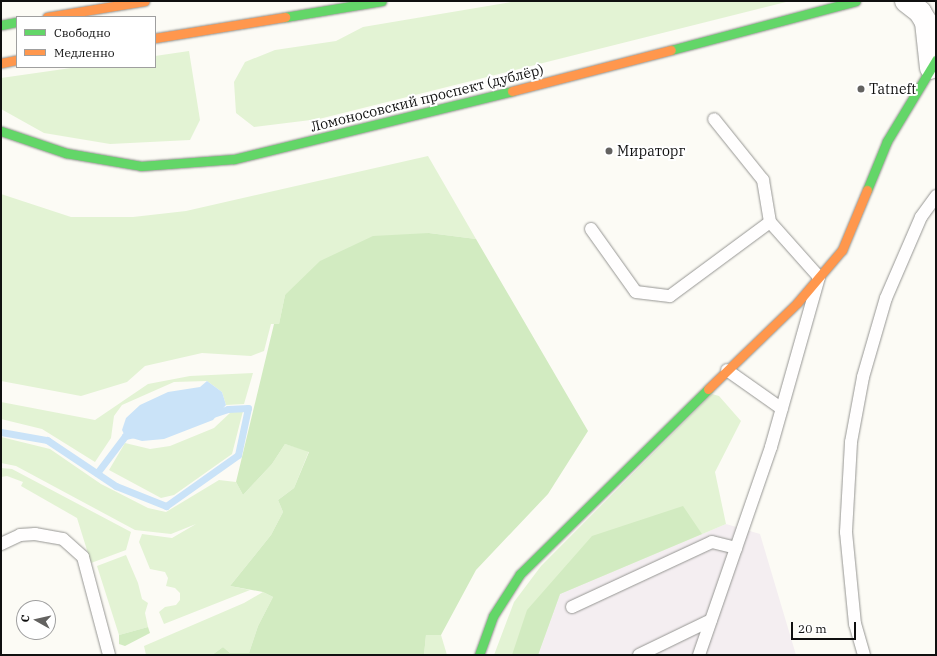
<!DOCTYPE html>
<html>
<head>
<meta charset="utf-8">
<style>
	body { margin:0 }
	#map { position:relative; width:937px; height:656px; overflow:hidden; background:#fcfbf5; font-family:"IBM Plex Serif",serif }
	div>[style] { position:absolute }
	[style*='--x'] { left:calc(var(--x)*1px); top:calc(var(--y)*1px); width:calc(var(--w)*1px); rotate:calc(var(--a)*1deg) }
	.industrial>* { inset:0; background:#f4eef1 }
	.green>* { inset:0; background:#e3f3d4 }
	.forest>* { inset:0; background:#d2ebc1 }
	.water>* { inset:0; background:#cae3f8 }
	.stream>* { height:7px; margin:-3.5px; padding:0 3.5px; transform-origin:3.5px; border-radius:3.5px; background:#cae3f8 }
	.roads { filter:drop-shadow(0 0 1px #969693) drop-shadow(0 0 1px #969693) }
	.lane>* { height:12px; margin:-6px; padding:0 6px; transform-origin:6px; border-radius:6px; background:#fffefe }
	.street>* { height:22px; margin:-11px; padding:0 11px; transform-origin:11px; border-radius:11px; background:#fffefe }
	.fast>* { height:9px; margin:-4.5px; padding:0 4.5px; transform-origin:4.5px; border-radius:4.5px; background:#63d668 }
	.slow>* { height:9px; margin:-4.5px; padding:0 4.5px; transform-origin:4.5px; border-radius:4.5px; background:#ff974d }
	.dots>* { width:11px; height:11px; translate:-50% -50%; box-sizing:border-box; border:2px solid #fff; border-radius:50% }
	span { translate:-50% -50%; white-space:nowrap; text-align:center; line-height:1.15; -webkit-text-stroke:4px #fff; paint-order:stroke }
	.poi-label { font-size:14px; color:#101010 }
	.left { translate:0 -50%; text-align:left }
	.street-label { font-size:14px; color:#101010 }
	.frame { position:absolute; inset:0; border:2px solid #101010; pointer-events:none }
	.legend { position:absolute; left:16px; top:16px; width:140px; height:52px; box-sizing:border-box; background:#fff; border:1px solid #9f9f9f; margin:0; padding:5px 7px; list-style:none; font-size:12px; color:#101010 }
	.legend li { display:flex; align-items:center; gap:8px; height:20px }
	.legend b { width:20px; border:1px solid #9f9f9f }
	.north { position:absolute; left:16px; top:600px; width:40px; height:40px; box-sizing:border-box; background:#fff; border:1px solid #9f9f9f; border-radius:50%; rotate:278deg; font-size:11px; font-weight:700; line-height:16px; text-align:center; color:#101010 }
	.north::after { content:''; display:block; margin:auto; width:14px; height:18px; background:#636260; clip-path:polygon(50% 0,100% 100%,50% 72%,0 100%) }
	.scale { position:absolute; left:791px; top:622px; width:65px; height:18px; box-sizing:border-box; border:2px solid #101010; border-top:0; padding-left:5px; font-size:12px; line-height:14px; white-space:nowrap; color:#101010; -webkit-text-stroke:3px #fff; paint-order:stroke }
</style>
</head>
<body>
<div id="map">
	<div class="industrial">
		<i style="clip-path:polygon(726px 524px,760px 534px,796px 655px,538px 655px,559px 594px)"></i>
	</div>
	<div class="green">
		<i style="clip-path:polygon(517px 1px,790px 1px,319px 119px,254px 127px,236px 113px,234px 82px,245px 62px,275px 50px,336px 41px,363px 27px)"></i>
		<i style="clip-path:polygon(189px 51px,200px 120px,190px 140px,110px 144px,44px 133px,1px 109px,1px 78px,78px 67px,155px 67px,155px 56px)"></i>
		<i style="clip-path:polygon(428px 156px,476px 239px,429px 233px,285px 295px,279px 324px,271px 324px,264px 351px,251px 356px,202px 353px,145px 366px,127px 382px,81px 396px,1px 381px,1px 194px,71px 217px,133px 217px,186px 211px)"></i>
		<i style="clip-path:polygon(253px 373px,244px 404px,226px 405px,222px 392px,207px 381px,174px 382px,122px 405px,114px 416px,111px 438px,95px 462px,42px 429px,1px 419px,1px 402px,95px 420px,148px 384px,190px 376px)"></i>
		<i style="clip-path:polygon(712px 394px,719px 396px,741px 421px,715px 472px,726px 524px,560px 594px,538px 655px,494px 655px,514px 602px,541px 566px)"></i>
		<i style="clip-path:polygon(243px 411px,232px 454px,174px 495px,161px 498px,109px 470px,125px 443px,150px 449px,170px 446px,214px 428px,231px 412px)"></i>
		<i style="clip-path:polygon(1px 437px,50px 449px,101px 484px,148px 508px,166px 512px,219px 480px,236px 482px,243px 495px,272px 464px,285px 444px,309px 451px,294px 488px,278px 500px,283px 512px,271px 535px,230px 586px,250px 590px,164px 624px,159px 612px,165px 607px,176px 605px,180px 600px,180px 593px,175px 588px,166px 586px,168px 578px,165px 572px,150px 569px,139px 542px,142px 534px,172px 538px,196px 524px,171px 534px,135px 530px,16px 466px,1px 463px)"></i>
		<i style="clip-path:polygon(1px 468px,12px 469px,131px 532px,126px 550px,91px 563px,77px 518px,21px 486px,23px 482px,7px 476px,1px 477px)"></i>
		<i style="clip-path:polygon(126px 555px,138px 583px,142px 599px,148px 603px,145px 613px,148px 627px,119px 635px,97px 566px)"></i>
		<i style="clip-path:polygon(263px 592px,273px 597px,258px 626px,249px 653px,230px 653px,223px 647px,212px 655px,146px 655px,144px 646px,244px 603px)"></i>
		<i style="clip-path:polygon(426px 635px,441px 635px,447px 655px,424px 655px)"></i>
	</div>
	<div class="forest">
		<i style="clip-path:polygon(429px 233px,476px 239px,588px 431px,548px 494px,476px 570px,441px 635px,426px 635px,424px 655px,212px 655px,223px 647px,230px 653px,249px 653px,258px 626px,273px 597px,263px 592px,230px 586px,271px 535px,283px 512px,278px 500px,294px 488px,309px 452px,285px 444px,272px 464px,243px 495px,236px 482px,274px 324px,279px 324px,285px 295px,320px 261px,373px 236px)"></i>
		<i style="clip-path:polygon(683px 506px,702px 534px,560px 594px,538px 655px,512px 655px,527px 610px,592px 536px)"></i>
		<i style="clip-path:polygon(148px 627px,150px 633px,125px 646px,119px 644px,119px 635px)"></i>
	</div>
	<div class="water">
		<i style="clip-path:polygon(207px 381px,222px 392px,226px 405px,213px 420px,164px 439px,142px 441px,125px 436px,122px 430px,126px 418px,140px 405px,168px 392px,200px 387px)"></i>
	</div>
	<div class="stream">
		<i style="--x:1;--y:432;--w:47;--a:9.9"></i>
		<i style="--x:47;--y:440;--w:83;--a:33.7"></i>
		<i style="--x:116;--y:486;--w:54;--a:21.8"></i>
		<i style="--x:166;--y:506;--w:88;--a:-35.3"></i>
		<i style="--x:238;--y:455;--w:48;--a:-78"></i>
		<i style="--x:248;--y:408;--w:20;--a:177"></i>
		<i style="--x:228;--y:409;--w:19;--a:162"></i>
		<i style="--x:97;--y:473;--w:46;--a:-52.9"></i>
		<i style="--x:125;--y:436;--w:9;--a:-13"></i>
	</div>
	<div class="roads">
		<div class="lane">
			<i style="--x:591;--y:229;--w:77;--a:54.5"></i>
			<i style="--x:636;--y:292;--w:34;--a:7"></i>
			<i style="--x:670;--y:296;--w:124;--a:-36.5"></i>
			<i style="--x:727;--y:370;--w:67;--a:35.3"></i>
			<i style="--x:1;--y:544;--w:21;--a:-25"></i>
			<i style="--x:20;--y:535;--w:15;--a:-4"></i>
			<i style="--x:35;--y:534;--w:28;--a:10"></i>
			<i style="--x:63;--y:539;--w:27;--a:42"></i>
			<i style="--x:83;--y:557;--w:101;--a:75.1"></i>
			<i style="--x:572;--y:607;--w:154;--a:-24.9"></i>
			<i style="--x:712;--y:542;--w:25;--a:14"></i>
			<i style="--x:639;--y:655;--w:80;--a:-25.9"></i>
			<i style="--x:699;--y:655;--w:220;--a:-70.9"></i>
			<i style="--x:771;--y:447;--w:177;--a:-74.2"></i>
			<i style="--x:819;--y:277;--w:74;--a:-131.7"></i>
			<i style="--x:770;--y:222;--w:43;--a:-99.5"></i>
			<i style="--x:763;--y:180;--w:78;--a:-128.8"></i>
			<i style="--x:864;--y:655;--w:32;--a:-106"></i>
			<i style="--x:855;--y:624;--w:92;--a:-95.6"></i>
			<i style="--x:846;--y:532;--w:90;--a:-86.8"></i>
			<i style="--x:851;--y:442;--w:66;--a:-79.5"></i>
			<i style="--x:863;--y:377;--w:82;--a:-73.8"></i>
			<i style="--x:886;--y:298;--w:88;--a:-66.6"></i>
			<i style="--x:921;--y:217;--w:26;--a:-54"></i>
		</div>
		<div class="street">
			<i style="--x:906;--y:1;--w:18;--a:38"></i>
			<i style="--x:920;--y:12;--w:12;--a:59"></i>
			<i style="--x:926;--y:22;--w:46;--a:83.8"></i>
		</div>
		<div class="fast">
			<i style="--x:285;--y:17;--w:98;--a:-9.4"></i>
			<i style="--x:1;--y:25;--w:16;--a:-11"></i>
			<i style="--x:671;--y:50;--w:191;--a:-14.8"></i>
			<i style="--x:1;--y:131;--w:69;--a:18.7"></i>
			<i style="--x:66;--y:153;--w:76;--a:9.8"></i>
			<i style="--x:141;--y:166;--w:93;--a:-4.3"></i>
			<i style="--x:234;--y:159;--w:286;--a:-13.7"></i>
			<i style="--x:867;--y:190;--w:53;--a:-67.8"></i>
			<i style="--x:887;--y:141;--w:95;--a:-58.8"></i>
			<i style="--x:479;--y:655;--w:41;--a:-70.3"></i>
			<i style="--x:493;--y:616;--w:50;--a:-57.3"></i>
			<i style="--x:520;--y:574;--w:264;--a:-44.5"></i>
		</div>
		<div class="slow">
			<i style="--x:47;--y:17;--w:99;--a:-9.3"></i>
			<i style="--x:155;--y:38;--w:132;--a:-9.2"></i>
			<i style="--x:1;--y:63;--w:16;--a:-11"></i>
			<i style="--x:512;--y:91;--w:164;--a:-14.5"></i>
			<i style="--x:708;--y:389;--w:124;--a:-44"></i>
			<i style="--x:797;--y:303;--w:70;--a:-49.7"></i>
			<i style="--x:842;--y:250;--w:65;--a:-67.4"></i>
		</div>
	</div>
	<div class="dots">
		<i style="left:861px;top:89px;background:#636260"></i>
		<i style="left:609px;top:151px;background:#636260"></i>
	</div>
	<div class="poi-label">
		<span class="left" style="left:869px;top:89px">Tatneft</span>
		<span class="left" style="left:617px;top:151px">Мираторг</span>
	</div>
	<div class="street-label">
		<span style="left:427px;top:98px;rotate:-14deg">Ломоносовский проспект (дублёр)</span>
	</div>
	<div class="frame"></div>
	<ul class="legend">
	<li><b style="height:5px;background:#63d668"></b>Свободно</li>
	<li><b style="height:5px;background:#ff974d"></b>Медленно</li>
	</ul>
	<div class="north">С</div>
	<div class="scale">20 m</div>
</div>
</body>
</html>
